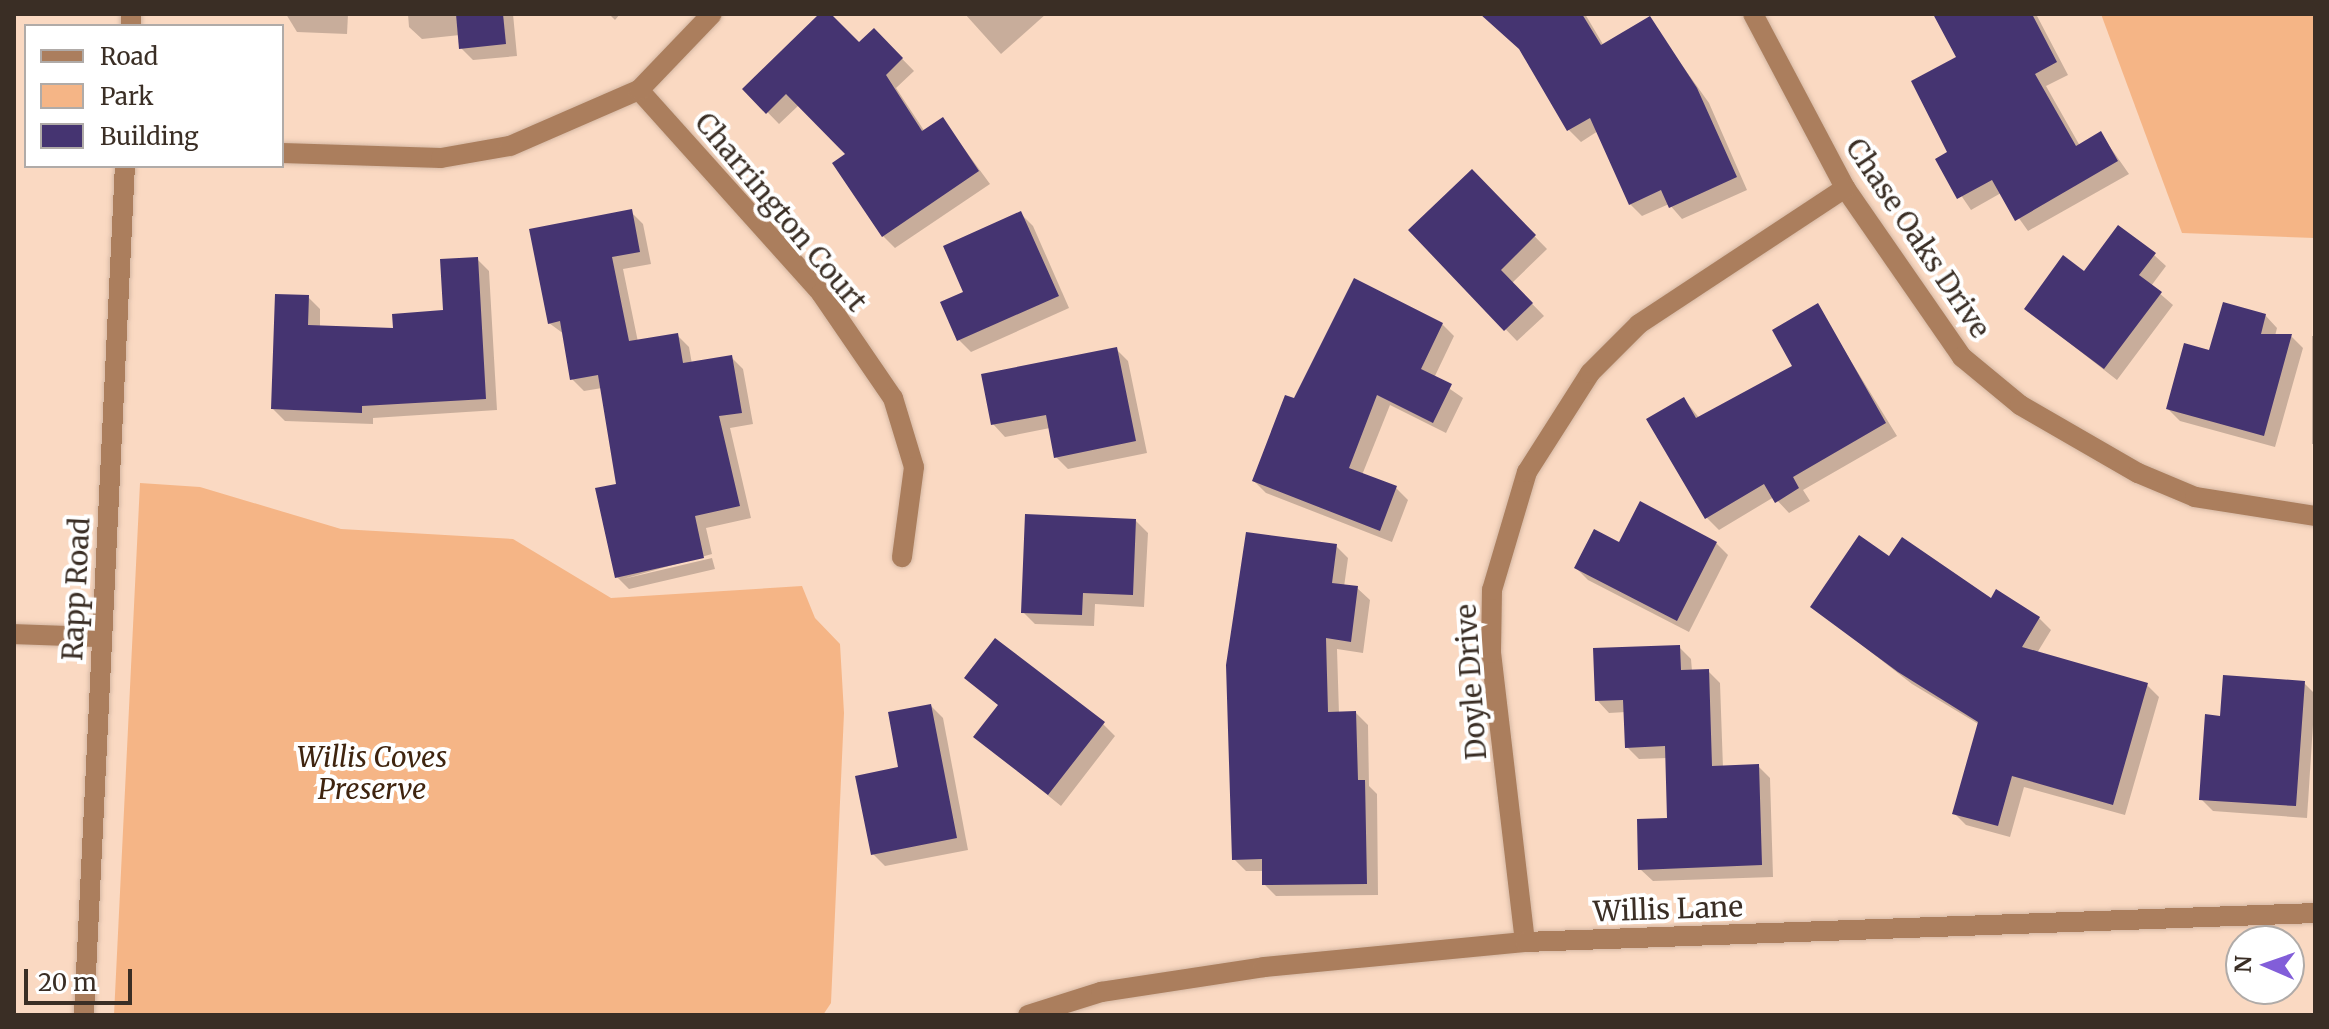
<!DOCTYPE html>
<html>
<head>
<meta charset="utf-8">
<style>
	body { margin:0 }
	#map { position:relative; width:2329px; height:1029px; overflow:hidden; background:#fad9c2; font-family:Merriweather,serif }
	div>[style] { position:absolute }
	[style*='--x'] { left:calc(var(--x)*1px); top:calc(var(--y)*1px); width:calc(var(--w)*1px); rotate:calc(var(--a)*1deg) }
	.green>* { inset:0; background:#f5b586 }
	.shadow>* { inset:0; background:#0003; transform-origin:0 0 }
	.building>* { inset:0; background:#453471 }
	.roads { filter:drop-shadow(0 0 2px #d4b7a3) drop-shadow(0 0 2px #d4b7a3) }
	.minor>* { height:20px; margin:-10px; padding:0 10px; transform-origin:10px; border-radius:10px; background:#ab7e5d }
	span { translate:-50% -50%; white-space:nowrap; text-align:center; line-height:1.15; -webkit-text-stroke:8px #fff; paint-order:stroke }
	.street-label { font-size:28px; color:#3a2e25 }
	.park-label { font-size:28px; color:#3f240f; font-style:italic }
	.frame { position:absolute; inset:0; border:16px solid #3a2e25; pointer-events:none }
	.legend { position:absolute; left:24px; top:24px; width:260px; height:144px; box-sizing:border-box; background:#fff; border:2px solid #b0aba8; margin:0; padding:10px 14px; list-style:none; font-size:24px; color:#3a2e25 }
	.legend li { display:flex; align-items:center; gap:16px; height:40px }
	.legend b { width:40px; border:2px solid #b0aba8 }
	.north { position:absolute; left:2225px; top:925px; width:80px; height:80px; box-sizing:border-box; background:#fff; border:2px solid #b0aba8; border-radius:50%; rotate:272deg; font-size:22px; font-weight:700; line-height:32px; text-align:center; color:#3a2e25 }
	.north::after { content:''; display:block; margin:auto; width:28px; height:36px; background:#825ed9; clip-path:polygon(50% 0,100% 100%,50% 72%,0 100%) }
	.scale { position:absolute; left:24px; top:969px; width:108px; height:36px; box-sizing:border-box; border:4px solid #3a2e25; border-top:0; padding-left:10px; font-size:24px; line-height:28px; white-space:nowrap; color:#3a2e25; -webkit-text-stroke:6px #fff; paint-order:stroke }
</style>
</head>
<body>
<div id="map">
	<div class="green">
		<i style="clip-path:polygon(2101px 14px,2315px 14px,2315px 238px,2182px 233px)"></i>
		<i style="clip-path:polygon(140px 483px,200px 487px,341px 529px,513px 539px,611px 598px,802px 586px,815px 618px,840px 644px,844px 713px,831px 1003px,823px 1015px,114px 1015px)"></i>
	</div>
	<div class="shadow">
		<i style="clip-path:polygon(286px 14px,348px 14px,347px 34px,297px 32px)"></i>
		<i style="clip-path:polygon(408px 14px,513px 14px,517px 56px,473px 60px,461px 48px,460px 35px,422px 39px,409px 27px)"></i>
		<i style="clip-path:polygon(609px 14px,620px 14px,615px 20px)"></i>
		<i style="clip-path:polygon(822px 14px,829px 14px,859px 45px,874px 30px,914px 71px,896px 88px,925px 132px,943px 120px,990px 184px,895px 248px,883px 236px,848px 154px,799px 105px,779px 124px,745px 89px)"></i>
		<i style="clip-path:polygon(965px 14px,1046px 14px,1001px 54px)"></i>
		<i style="clip-path:polygon(1483px 14px,1585px 14px,1604px 46px,1649px 19px,1709px 103px,1747px 190px,1682px 219px,1669px 204px,1642px 216px,1630px 204px,1598px 131px,1581px 142px,1569px 130px,1523px 51px)"></i>
		<i style="clip-path:polygon(1935px 14px,2036px 14px,2068px 75px,2046px 86px,2080px 146px,2101px 134px,2129px 174px,2028px 231px,2001px 193px,1971px 210px,1937px 160px,1950px 152px,1958px 58px)"></i>
		<i style="clip-path:polygon(1472px 172px,1547px 249px,1512px 283px,1544px 316px,1517px 341px,1411px 231px)"></i>
		<i style="clip-path:polygon(631px 212px,643px 224px,651px 264px,623px 269px,638px 342px,677px 335px,689px 347px,692px 364px,731px 357px,743px 369px,753px 424px,730px 428px,751px 518px,706px 528px,712px 554px,623px 579px,712px 558px,715px 569px,629px 589px,617px 577px,618px 485px,602px 388px,584px 391px,572px 379px,564px 334px,549px 323px)"></i>
		<i style="clip-path:polygon(1021px 214px,1033px 226px,1069px 308px,971px 352px,959px 340px,966px 293px)"></i>
		<i style="clip-path:polygon(2154px 255px,2166px 266px,2151px 286px,2173px 305px,2117px 380px,2026px 309px,2084px 274px)"></i>
		<i style="clip-path:polygon(477px 259px,489px 271px,497px 410px,373px 418px,373px 424px,285px 421px,273px 409px,308px 297px,320px 309px,320px 327px,395px 330px,446px 312px)"></i>
		<i style="clip-path:polygon(1817px 306px,1897px 436px,1803px 490px,1810px 501px,1789px 513px,1774px 497px,1719px 530px,1707px 518px,1684px 399px,1700px 419px,1795px 367px)"></i>
		<i style="clip-path:polygon(2265px 315px,2277px 328px,2275px 336px,2291px 336px,2303px 348px,2275px 447px,2180px 421px,2168px 409px,2211px 352px)"></i>
		<i style="clip-path:polygon(1442px 324px,1454px 336px,1434px 378px,1463px 398px,1446px 433px,1390px 405px,1362px 475px,1396px 488px,1408px 500px,1392px 542px,1266px 493px,1254px 481px,1295px 401px)"></i>
		<i style="left:2312px;top:336px;width:3px;height:108px"></i>
		<i style="clip-path:polygon(1116px 349px,1128px 361px,1147px 453px,1068px 469px,1056px 457px,1050px 428px,1005px 437px,993px 424px)"></i>
		<i style="clip-path:polygon(1136px 521px,1148px 533px,1144px 607px,1095px 604px,1094px 626px,1035px 624px,1023px 612px)"></i>
		<i style="clip-path:polygon(1716px 543px,1728px 555px,1689px 632px,1588px 580px,1576px 568px,1620px 544px)"></i>
		<i style="clip-path:polygon(1336px 546px,1348px 558px,1344px 587px,1357px 588px,1370px 600px,1363px 653px,1337px 649px,1339px 714px,1356px 713px,1368px 725px,1369px 786px,1377px 794px,1378px 895px,1276px 896px,1264px 884px,1264px 871px,1246px 871px,1234px 859px)"></i>
		<i style="clip-path:polygon(1890px 559px,2039px 618px,2051px 630px,2037px 653px,2147px 685px,2159px 697px,2125px 815px,2024px 787px,2010px 837px,1966px 825px,1954px 813px,1980px 725px,1912px 684px,1813px 607px)"></i>
		<i style="clip-path:polygon(1679px 647px,1691px 659px,1692px 671px,1708px 671px,1720px 683px,1723px 768px,1758px 766px,1770px 778px,1773px 877px,1653px 881px,1640px 869px,1669px 820px,1667px 758px,1639px 759px,1627px 747px,1626px 712px,1609px 713px,1597px 700px)"></i>
		<i style="clip-path:polygon(967px 678px,1103px 724px,1115px 736px,1061px 806px,976px 737px,1000px 706px)"></i>
		<i style="clip-path:polygon(2304px 683px,2315px 694px,2307px 818px,2213px 811px,2201px 799px,2222px 718px)"></i>
		<i style="clip-path:polygon(931px 706px,943px 718px,968px 850px,885px 866px,873px 854px,901px 769px)"></i>
	</div>
	<div class="building">
		<i style="clip-path:polygon(456px 14px,503px 14px,506px 44px,459px 49px)"></i>
		<i style="clip-path:polygon(819px 14px,831px 14px,859px 42px,874px 28px,903px 58px,886px 75px,922px 131px,943px 117px,979px 171px,882px 237px,832px 163px,845px 154px,786px 94px,766px 114px,742px 89px)"></i>
		<i style="clip-path:polygon(1480px 14px,1582px 14px,1601px 45px,1650px 16px,1697px 88px,1737px 177px,1669px 208px,1661px 190px,1629px 205px,1590px 118px,1567px 131px,1519px 49px)"></i>
		<i style="clip-path:polygon(1933px 14px,2032px 14px,2057px 62px,2035px 74px,2076px 146px,2101px 131px,2118px 161px,2015px 221px,1992px 180px,1957px 199px,1935px 159px,1947px 152px,1911px 81px,1956px 57px)"></i>
		<i style="clip-path:polygon(1472px 169px,1536px 235px,1501px 270px,1533px 303px,1504px 331px,1408px 230px)"></i>
		<i style="clip-path:polygon(632px 209px,640px 252px,612px 257px,629px 341px,678px 333px,683px 363px,732px 355px,742px 413px,719px 416px,740px 506px,695px 516px,704px 558px,615px 578px,595px 488px,616px 484px,598px 375px,570px 380px,560px 321px,548px 324px,529px 229px)"></i>
		<i style="clip-path:polygon(1021px 211px,1059px 296px,957px 341px,940px 302px,963px 292px,943px 246px)"></i>
		<i style="clip-path:polygon(2118px 225px,2156px 253px,2139px 275px,2162px 292px,2104px 369px,2024px 309px,2063px 255px,2084px 271px)"></i>
		<i style="clip-path:polygon(478px 257px,486px 399px,362px 406px,362px 413px,271px 409px,275px 294px,309px 295px,308px 325px,393px 328px,392px 314px,443px 310px,440px 259px)"></i>
		<i style="clip-path:polygon(1354px 278px,1443px 323px,1421px 369px,1452px 384px,1433px 423px,1377px 395px,1349px 468px,1397px 486px,1380px 531px,1252px 481px,1285px 395px,1294px 398px)"></i>
		<i style="clip-path:polygon(2223px 302px,2266px 314px,2261px 334px,2292px 334px,2264px 436px,2166px 409px,2184px 343px,2209px 350px)"></i>
		<i style="clip-path:polygon(1818px 303px,1886px 423px,1793px 477px,1799px 488px,1775px 503px,1764px 484px,1705px 519px,1646px 419px,1684px 397px,1696px 418px,1792px 366px,1772px 330px)"></i>
		<i style="clip-path:polygon(1117px 347px,1136px 441px,1054px 458px,1046px 415px,991px 425px,981px 374px)"></i>
		<i style="clip-path:polygon(1640px 501px,1717px 542px,1677px 621px,1574px 568px,1594px 529px,1619px 542px)"></i>
		<i style="clip-path:polygon(1025px 514px,1136px 519px,1133px 595px,1083px 593px,1082px 615px,1021px 613px)"></i>
		<i style="clip-path:polygon(1246px 532px,1337px 544px,1332px 583px,1358px 586px,1351px 642px,1326px 638px,1328px 712px,1356px 711px,1358px 780px,1365px 780px,1367px 884px,1262px 885px,1262px 859px,1232px 860px,1226px 665px)"></i>
		<i style="clip-path:polygon(1859px 535px,1889px 556px,1902px 537px,1991px 598px,1996px 589px,2040px 617px,2022px 647px,2148px 683px,2113px 805px,2012px 776px,1998px 826px,1952px 814px,1978px 722px,1898px 672px,1810px 607px)"></i>
		<i style="clip-path:polygon(995px 638px,1105px 722px,1048px 795px,973px 737px,998px 705px,964px 678px)"></i>
		<i style="clip-path:polygon(1680px 645px,1681px 670px,1709px 669px,1712px 766px,1759px 764px,1762px 865px,1638px 870px,1637px 819px,1667px 818px,1665px 746px,1625px 748px,1623px 700px,1595px 701px,1593px 648px)"></i>
		<i style="clip-path:polygon(2223px 675px,2305px 681px,2296px 806px,2199px 800px,2205px 714px,2220px 716px)"></i>
		<i style="clip-path:polygon(931px 704px,957px 838px,871px 855px,855px 776px,898px 767px,888px 712px)"></i>
	</div>
	<div class="roads">
		<div class="minor">
			<i style="--x:1753;--y:14;--w:197;--a:62.1"></i>
			<i style="--x:1845;--y:188;--w:206;--a:55.3"></i>
			<i style="--x:1962;--y:357;--w:75;--a:39.6"></i>
			<i style="--x:2020;--y:405;--w:136;--a:30"></i>
			<i style="--x:2138;--y:473;--w:62;--a:22.8"></i>
			<i style="--x:2195;--y:497;--w:121;--a:9"></i>
			<i style="--x:131;--y:26;--w:12;--a:-90"></i>
			<i style="--x:639;--y:90;--w:273;--a:48.1"></i>
			<i style="--x:821;--y:293;--w:127;--a:55.6"></i>
			<i style="--x:893;--y:398;--w:72;--a:73.1"></i>
			<i style="--x:914;--y:467;--w:91;--a:97.6"></i>
			<i style="--x:282;--y:153;--w:159;--a:1.8"></i>
			<i style="--x:441;--y:158;--w:70;--a:-9.9"></i>
			<i style="--x:510;--y:146;--w:141;--a:-23.5"></i>
			<i style="--x:639;--y:90;--w:105;--a:-46.2"></i>
			<i style="--x:14;--y:634;--w:87;--a:2"></i>
			<i style="--x:1525;--y:942;--w:291;--a:-96.7"></i>
			<i style="--x:1491;--y:653;--w:63;--a:-89.1"></i>
			<i style="--x:1492;--y:590;--w:123;--a:-73.5"></i>
			<i style="--x:1527;--y:472;--w:117;--a:-57.5"></i>
			<i style="--x:1590;--y:373;--w:69;--a:-45"></i>
			<i style="--x:1639;--y:324;--w:247;--a:-33.4"></i>
			<i style="--x:84;--y:1015;--w:850;--a:-87.24"></i>
			<i style="--x:1028;--y:1015;--w:77;--a:-17.5"></i>
			<i style="--x:1101;--y:992;--w:165;--a:-8.7"></i>
			<i style="--x:1264;--y:967;--w:262;--a:-5.5"></i>
			<i style="--x:1525;--y:942;--w:791;--a:-2.1"></i>
		</div>
	</div>
	<div class="street-label">
		<span style="left:781px;top:212px;rotate:50deg">Charrington Court</span>
		<span style="left:1918px;top:238px;rotate:56deg">Chase Oaks Drive</span>
		<span style="left:76px;top:589px;rotate:-87deg">Rapp Road</span>
		<span style="left:1471px;top:682px;rotate:-94deg">Doyle Drive</span>
		<span style="left:1668px;top:909px;rotate:-2deg">Willis Lane</span>
	</div>
	<div class="park-label">
		<span style="left:372px;top:773px">Willis Coves<br>Preserve</span>
	</div>
	<div class="frame"></div>
	<ul class="legend">
	<li><b style="height:10px;background:#ab7e5d"></b>Road</li>
	<li><b style="height:22px;background:#f5b586"></b>Park</li>
	<li><b style="height:22px;background:#453471"></b>Building</li>
	</ul>
	<div class="north">N</div>
	<div class="scale">20 m</div>
</div>
</body>
</html>
